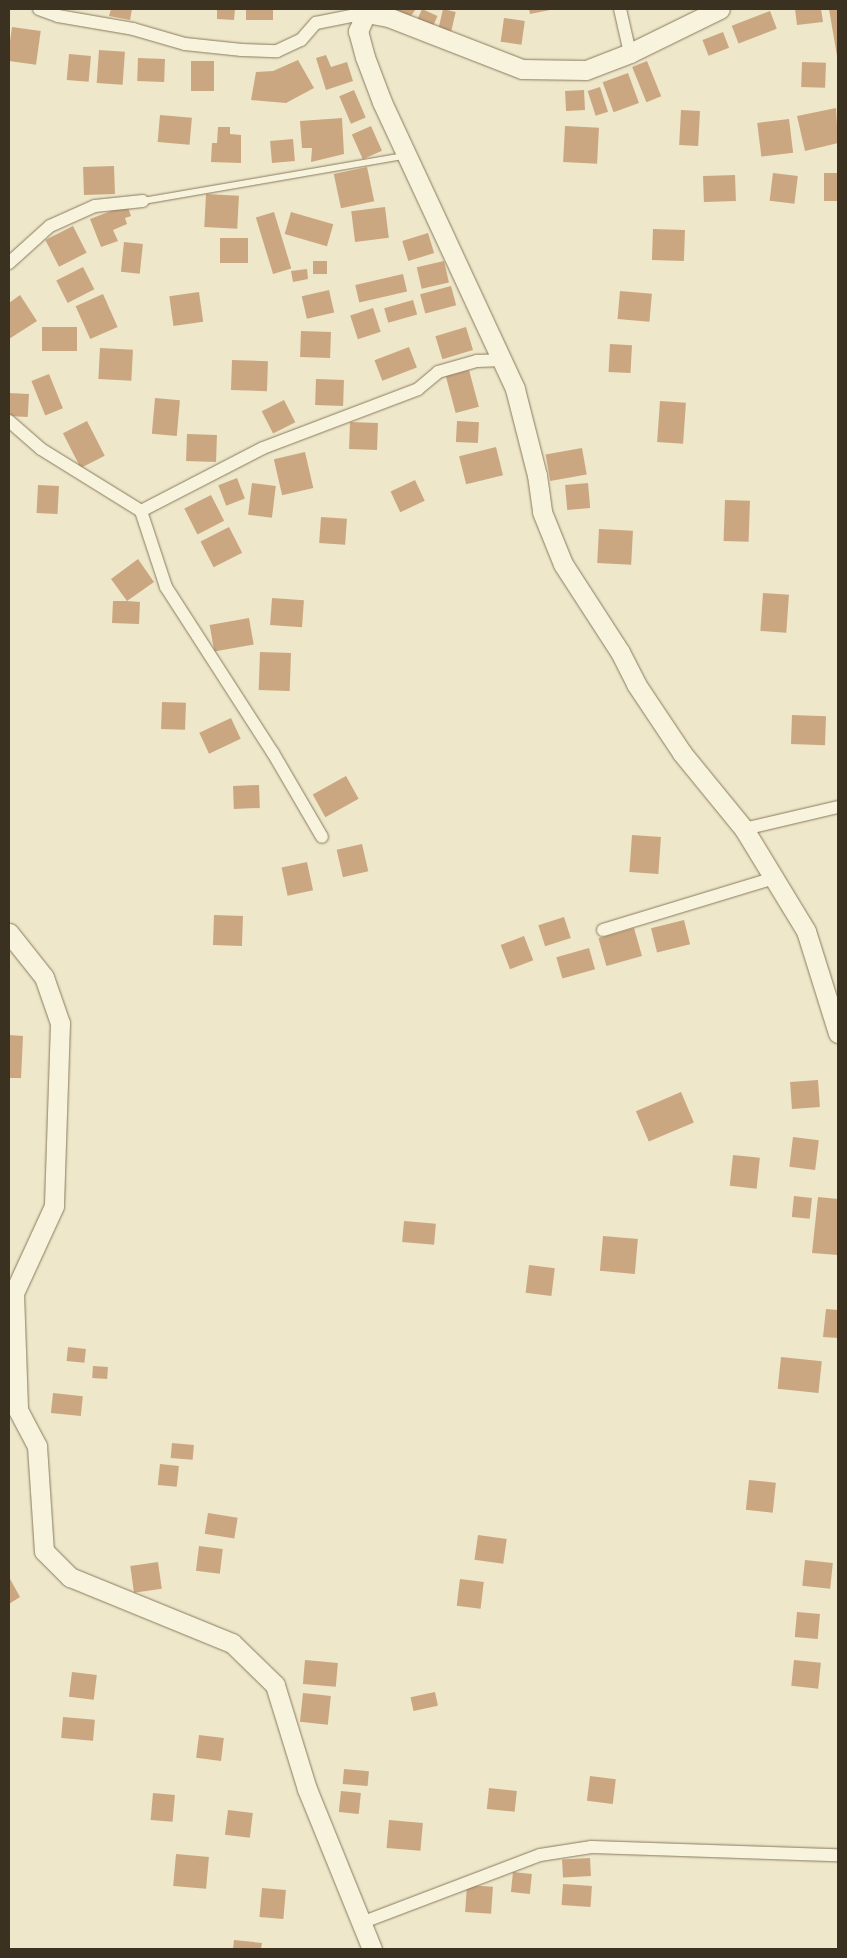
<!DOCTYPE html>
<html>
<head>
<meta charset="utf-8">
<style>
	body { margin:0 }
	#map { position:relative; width:847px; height:1958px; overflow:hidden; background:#eee7ca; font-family:"Crimson Pro",serif }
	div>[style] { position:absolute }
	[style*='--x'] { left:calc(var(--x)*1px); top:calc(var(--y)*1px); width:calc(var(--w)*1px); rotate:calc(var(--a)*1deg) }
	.building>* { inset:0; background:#cba781; transform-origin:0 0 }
	.roads { filter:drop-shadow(0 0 1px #8a7a5e) drop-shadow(0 0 1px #8a7a5e) }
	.lane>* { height:6px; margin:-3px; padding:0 3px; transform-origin:3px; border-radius:3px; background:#f8f3dd }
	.street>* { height:12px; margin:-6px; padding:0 6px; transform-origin:6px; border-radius:6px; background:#f8f3dd }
	.secondary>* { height:19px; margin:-9.5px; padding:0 9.5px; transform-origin:9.5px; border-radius:9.5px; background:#f8f3dd }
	span { translate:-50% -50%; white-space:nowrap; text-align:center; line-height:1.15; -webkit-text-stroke:4.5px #f5f0d9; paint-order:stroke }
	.frame { position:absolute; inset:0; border:10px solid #3b3121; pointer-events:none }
</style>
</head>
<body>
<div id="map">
	<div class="building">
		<i style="clip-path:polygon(111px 9px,132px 9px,130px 20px,109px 16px)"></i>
		<i style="clip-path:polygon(217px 9px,235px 9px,234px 20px,217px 19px)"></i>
		<i style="left:246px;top:9px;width:27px;height:11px"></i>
		<i style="clip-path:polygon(395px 9px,416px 9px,410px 17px)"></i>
		<i style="left:422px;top:9px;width:17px;height:12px;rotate:24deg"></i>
		<i style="left:443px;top:9px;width:13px;height:20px;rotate:13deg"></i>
		<i style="clip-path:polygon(529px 9px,550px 9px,550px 10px,530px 14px)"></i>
		<i style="clip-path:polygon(795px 9px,821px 9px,823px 22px,797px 25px)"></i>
		<i style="clip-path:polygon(829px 9px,838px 9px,838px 55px,837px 56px)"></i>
		<i style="left:770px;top:11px;width:19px;height:41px;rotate:69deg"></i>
		<i style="left:504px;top:18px;width:21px;height:24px;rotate:8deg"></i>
		<i style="left:12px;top:27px;width:29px;height:34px;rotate:8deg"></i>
		<i style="left:723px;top:32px;width:17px;height:22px;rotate:69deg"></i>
		<i style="left:99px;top:50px;width:26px;height:33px;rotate:4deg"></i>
		<i style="left:69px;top:54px;width:22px;height:26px;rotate:5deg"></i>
		<i style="clip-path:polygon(326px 55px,331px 67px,347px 62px,353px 81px,326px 90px,316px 58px)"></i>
		<i style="left:138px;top:58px;width:27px;height:23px;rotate:2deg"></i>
		<i style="clip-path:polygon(298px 60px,314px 88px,286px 103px,251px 100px,256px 72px,273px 71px)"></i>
		<i style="left:191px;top:61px;width:23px;height:30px"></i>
		<i style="left:647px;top:61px;width:38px;height:16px;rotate:68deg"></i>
		<i style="left:802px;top:62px;width:24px;height:25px;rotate:2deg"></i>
		<i style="left:628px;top:73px;width:32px;height:27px;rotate:70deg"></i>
		<i style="left:600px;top:87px;width:26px;height:13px;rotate:72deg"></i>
		<i style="left:354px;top:90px;width:30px;height:16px;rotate:67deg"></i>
		<i style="left:584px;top:90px;width:20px;height:19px;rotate:87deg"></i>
		<i style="clip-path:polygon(836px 108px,838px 143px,805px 151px,797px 116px)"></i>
		<i style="left:681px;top:110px;width:19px;height:35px;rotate:3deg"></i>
		<i style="left:160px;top:115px;width:32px;height:27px;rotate:5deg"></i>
		<i style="clip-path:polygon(342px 118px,344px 154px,311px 162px,312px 148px,302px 148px,300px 121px)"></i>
		<i style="left:789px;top:119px;width:34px;height:32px;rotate:83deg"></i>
		<i style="left:371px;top:126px;width:27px;height:21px;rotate:66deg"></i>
		<i style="left:565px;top:126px;width:34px;height:36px;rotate:3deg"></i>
		<i style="clip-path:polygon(218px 127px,230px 127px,230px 134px,241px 135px,241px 163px,211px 162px,212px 143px,217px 143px)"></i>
		<i style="left:293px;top:139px;width:22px;height:23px;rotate:85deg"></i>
		<i style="left:114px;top:166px;width:28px;height:31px;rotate:88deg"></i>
		<i style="left:367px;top:167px;width:35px;height:34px;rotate:78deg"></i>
		<i style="left:773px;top:173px;width:25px;height:28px;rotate:7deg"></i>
		<i style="left:824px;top:173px;width:14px;height:28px"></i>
		<i style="left:735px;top:175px;width:26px;height:32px;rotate:88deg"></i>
		<i style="left:206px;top:194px;width:33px;height:33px;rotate:3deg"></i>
		<i style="clip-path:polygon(127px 205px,131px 216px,125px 218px,127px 224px,113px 230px,118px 241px,101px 247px,90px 219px)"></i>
		<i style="left:385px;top:207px;width:31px;height:34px;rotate:83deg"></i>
		<i style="left:274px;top:212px;width:59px;height:19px;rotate:73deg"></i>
		<i style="left:291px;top:212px;width:44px;height:23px;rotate:16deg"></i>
		<i style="left:73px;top:226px;width:30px;height:31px;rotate:63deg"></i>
		<i style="left:653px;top:229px;width:32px;height:31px;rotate:2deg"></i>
		<i style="left:428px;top:233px;width:21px;height:27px;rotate:73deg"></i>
		<i style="left:220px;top:238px;width:28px;height:25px"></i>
		<i style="left:124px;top:242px;width:19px;height:30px;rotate:6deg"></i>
		<i style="left:327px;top:261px;width:13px;height:14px;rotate:90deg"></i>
		<i style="left:444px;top:261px;width:22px;height:28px;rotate:77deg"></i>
		<i style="left:83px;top:267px;width:25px;height:30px;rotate:63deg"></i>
		<i style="clip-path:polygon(307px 269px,308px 279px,293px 282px,291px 271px)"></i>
		<i style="left:403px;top:274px;width:18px;height:49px;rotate:77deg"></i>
		<i style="left:451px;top:286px;width:20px;height:32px;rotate:75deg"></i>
		<i style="left:329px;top:290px;width:23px;height:28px;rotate:77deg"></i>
		<i style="left:620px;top:291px;width:32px;height:28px;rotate:5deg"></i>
		<i style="left:199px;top:292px;width:30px;height:30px;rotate:82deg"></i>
		<i style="left:103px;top:294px;width:36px;height:30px;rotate:66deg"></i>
		<i style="clip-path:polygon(20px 295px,37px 321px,9px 339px,9px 303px)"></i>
		<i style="left:413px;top:300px;width:15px;height:30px;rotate:74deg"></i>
		<i style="left:373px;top:308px;width:25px;height:24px;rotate:72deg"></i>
		<i style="left:42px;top:327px;width:35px;height:24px"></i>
		<i style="left:466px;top:327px;width:24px;height:32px;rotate:73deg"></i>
		<i style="left:301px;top:331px;width:30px;height:26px;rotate:2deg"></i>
		<i style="left:610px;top:344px;width:22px;height:28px;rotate:3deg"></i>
		<i style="left:409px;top:347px;width:22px;height:37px;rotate:69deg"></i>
		<i style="left:100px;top:348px;width:33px;height:31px;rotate:3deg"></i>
		<i style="left:232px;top:360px;width:36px;height:30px;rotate:2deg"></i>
		<i style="left:469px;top:370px;width:38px;height:24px;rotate:75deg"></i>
		<i style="left:49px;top:374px;width:37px;height:19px;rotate:68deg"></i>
		<i style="left:316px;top:379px;width:28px;height:26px;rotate:2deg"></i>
		<i style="left:9px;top:393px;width:20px;height:23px;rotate:3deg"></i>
		<i style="left:155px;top:398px;width:25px;height:36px;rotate:5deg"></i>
		<i style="left:284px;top:400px;width:25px;height:25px;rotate:63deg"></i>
		<i style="left:660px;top:401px;width:26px;height:41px;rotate:4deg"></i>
		<i style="left:87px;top:421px;width:39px;height:27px;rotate:63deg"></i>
		<i style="left:457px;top:421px;width:22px;height:21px;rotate:3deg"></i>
		<i style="left:350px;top:422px;width:28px;height:27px;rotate:2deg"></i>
		<i style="left:187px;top:434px;width:30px;height:27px;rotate:2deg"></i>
		<i style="left:496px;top:447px;width:29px;height:38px;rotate:76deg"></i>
		<i style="left:582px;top:448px;width:27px;height:37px;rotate:80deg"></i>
		<i style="left:305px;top:452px;width:37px;height:32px;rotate:77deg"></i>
		<i style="left:237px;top:478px;width:22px;height:20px;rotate:69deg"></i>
		<i style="left:415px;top:480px;width:23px;height:27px;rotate:65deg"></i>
		<i style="left:252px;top:483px;width:24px;height:32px;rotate:7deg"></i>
		<i style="left:588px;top:483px;width:25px;height:23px;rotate:85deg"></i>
		<i style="left:38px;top:485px;width:21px;height:28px;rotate:3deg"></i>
		<i style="left:211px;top:495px;width:29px;height:30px;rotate:63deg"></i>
		<i style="left:725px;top:500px;width:25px;height:41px;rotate:2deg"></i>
		<i style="left:321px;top:517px;width:26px;height:26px;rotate:4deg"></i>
		<i style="left:229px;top:527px;width:29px;height:32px;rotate:63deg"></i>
		<i style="left:599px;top:529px;width:34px;height:34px;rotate:3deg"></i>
		<i style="clip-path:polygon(138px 559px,154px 582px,127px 601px,140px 602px,139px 624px,112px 623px,113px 601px,127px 601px,111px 579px)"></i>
		<i style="left:763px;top:593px;width:26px;height:38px;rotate:4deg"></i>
		<i style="left:272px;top:598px;width:32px;height:27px;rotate:4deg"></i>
		<i style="left:249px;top:618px;width:27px;height:40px;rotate:80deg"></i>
		<i style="left:260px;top:652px;width:31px;height:38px;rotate:2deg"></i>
		<i style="left:162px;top:702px;width:24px;height:27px;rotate:2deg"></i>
		<i style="left:792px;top:715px;width:34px;height:29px;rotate:2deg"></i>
		<i style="left:231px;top:718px;width:23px;height:35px;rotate:65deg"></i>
		<i style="left:346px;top:776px;width:26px;height:38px;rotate:61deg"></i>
		<i style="left:259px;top:785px;width:23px;height:26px;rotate:88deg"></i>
		<i style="left:632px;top:835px;width:29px;height:37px;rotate:4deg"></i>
		<i style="left:362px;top:844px;width:28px;height:26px;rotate:77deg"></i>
		<i style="left:307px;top:862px;width:29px;height:26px;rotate:78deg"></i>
		<i style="left:214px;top:915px;width:29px;height:30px;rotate:2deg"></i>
		<i style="left:564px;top:917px;width:22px;height:27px;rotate:72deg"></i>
		<i style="left:684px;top:920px;width:25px;height:34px;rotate:76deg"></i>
		<i style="left:634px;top:928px;width:29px;height:37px;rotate:74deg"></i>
		<i style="left:524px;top:936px;width:26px;height:25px;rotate:69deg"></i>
		<i style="left:589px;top:948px;width:22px;height:34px;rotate:74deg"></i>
		<i style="clip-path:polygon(9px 1035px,23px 1036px,21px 1078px,9px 1078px)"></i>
		<i style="left:818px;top:1080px;width:27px;height:28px;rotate:86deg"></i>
		<i style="left:681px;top:1092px;width:33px;height:49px;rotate:67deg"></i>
		<i style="left:793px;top:1137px;width:26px;height:30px;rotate:7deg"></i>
		<i style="left:733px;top:1155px;width:27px;height:31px;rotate:6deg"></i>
		<i style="left:794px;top:1196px;width:18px;height:21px;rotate:6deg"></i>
		<i style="clip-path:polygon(818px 1197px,838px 1199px,838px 1255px,812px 1253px)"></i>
		<i style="left:404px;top:1221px;width:32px;height:21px;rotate:5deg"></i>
		<i style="left:603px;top:1236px;width:35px;height:35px;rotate:5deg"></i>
		<i style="left:529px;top:1265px;width:26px;height:28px;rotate:7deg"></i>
		<i style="clip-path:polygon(826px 1309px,838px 1310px,838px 1338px,823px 1337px)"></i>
		<i style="left:68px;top:1347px;width:18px;height:14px;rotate:6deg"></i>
		<i style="left:781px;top:1357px;width:41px;height:32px;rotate:6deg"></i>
		<i style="left:93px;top:1366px;width:15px;height:12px;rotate:4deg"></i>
		<i style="left:53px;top:1393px;width:30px;height:20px;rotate:6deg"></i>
		<i style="left:172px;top:1443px;width:22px;height:15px;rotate:5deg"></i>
		<i style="left:160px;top:1464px;width:19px;height:21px;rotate:6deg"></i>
		<i style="left:749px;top:1480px;width:27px;height:30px;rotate:6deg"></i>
		<i style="left:208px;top:1513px;width:30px;height:21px;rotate:9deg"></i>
		<i style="left:478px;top:1535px;width:29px;height:25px;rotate:8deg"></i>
		<i style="left:199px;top:1546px;width:24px;height:25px;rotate:7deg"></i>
		<i style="left:805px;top:1560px;width:28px;height:26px;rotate:6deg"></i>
		<i style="left:158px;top:1562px;width:27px;height:28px;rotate:82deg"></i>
		<i style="clip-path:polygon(9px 1577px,20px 1597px,9px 1604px)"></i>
		<i style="left:460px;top:1579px;width:24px;height:27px;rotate:7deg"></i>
		<i style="left:797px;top:1612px;width:23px;height:25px;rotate:5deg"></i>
		<i style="left:305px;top:1660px;width:33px;height:24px;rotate:5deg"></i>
		<i style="left:794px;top:1660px;width:27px;height:26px;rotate:6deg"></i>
		<i style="left:72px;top:1672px;width:25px;height:25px;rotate:7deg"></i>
		<i style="left:435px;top:1692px;width:14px;height:25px;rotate:78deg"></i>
		<i style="left:303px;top:1693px;width:28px;height:29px;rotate:6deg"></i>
		<i style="left:63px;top:1717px;width:32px;height:21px;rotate:5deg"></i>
		<i style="left:199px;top:1735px;width:25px;height:23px;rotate:7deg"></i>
		<i style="left:344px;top:1769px;width:25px;height:15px;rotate:5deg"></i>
		<i style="left:590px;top:1776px;width:26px;height:25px;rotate:7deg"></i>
		<i style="left:489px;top:1788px;width:28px;height:21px;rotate:6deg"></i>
		<i style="left:341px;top:1791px;width:20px;height:21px;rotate:6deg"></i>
		<i style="left:153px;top:1793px;width:22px;height:27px;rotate:5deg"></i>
		<i style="left:228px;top:1810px;width:25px;height:25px;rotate:7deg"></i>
		<i style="left:389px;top:1820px;width:34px;height:28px;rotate:5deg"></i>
		<i style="left:176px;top:1854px;width:33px;height:32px;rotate:5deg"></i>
		<i style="left:590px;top:1858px;width:18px;height:28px;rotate:87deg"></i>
		<i style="left:513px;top:1872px;width:19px;height:20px;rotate:6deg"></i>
		<i style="left:563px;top:1884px;width:29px;height:21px;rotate:4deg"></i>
		<i style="left:467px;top:1885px;width:26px;height:27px;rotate:4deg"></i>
		<i style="left:262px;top:1888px;width:24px;height:29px;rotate:5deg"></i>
		<i style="clip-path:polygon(234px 1940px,262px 1943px,261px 1949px,233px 1949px)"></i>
	</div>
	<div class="roads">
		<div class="lane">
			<i style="--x:143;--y:201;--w:265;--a:-9.8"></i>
		</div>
		<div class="street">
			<i style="--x:39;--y:9;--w:20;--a:20"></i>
			<i style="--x:58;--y:16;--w:76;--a:9.8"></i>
			<i style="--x:133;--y:29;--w:54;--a:16.1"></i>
			<i style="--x:185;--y:44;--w:57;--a:6"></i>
			<i style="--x:242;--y:50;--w:35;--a:2"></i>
			<i style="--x:277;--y:51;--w:26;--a:-25"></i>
			<i style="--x:301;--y:40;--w:23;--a:-49"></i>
			<i style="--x:316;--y:23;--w:51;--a:-11.3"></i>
			<i style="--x:620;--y:9;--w:45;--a:77.2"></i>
			<i style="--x:9;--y:263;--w:55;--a:-42.1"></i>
			<i style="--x:50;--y:226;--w:49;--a:-24"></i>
			<i style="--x:95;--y:206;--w:48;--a:-5.9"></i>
			<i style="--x:9;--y:421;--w:43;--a:41.2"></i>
			<i style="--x:41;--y:449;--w:118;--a:31.8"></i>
			<i style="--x:141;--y:511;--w:137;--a:-27.3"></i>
			<i style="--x:263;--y:448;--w:166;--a:-20.8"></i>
			<i style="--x:418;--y:389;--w:26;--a:-40"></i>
			<i style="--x:438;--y:372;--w:41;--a:-15.8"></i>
			<i style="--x:477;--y:361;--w:26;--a:-2"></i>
			<i style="--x:141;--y:511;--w:80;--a:71.8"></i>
			<i style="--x:166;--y:587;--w:197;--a:57.2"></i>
			<i style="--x:273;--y:753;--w:97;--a:59.7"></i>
			<i style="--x:744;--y:829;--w:97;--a:-13.2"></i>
			<i style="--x:603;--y:930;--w:179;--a:-16.9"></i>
			<i style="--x:361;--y:1923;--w:191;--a:-20.8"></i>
			<i style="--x:540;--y:1855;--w:52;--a:-8.9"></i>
			<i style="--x:591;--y:1847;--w:247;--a:1.9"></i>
		</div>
		<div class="secondary">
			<i style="--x:364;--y:9;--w:4;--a:63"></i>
			<i style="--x:366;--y:13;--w:22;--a:10"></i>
			<i style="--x:388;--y:17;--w:144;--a:21.2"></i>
			<i style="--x:522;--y:69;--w:64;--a:0.9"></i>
			<i style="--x:586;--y:70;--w:47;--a:-21.1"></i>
			<i style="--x:630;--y:53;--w:100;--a:-26.1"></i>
			<i style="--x:366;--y:13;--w:20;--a:114"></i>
			<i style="--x:358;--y:31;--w:27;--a:75"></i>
			<i style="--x:365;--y:57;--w:48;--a:69.3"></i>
			<i style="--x:382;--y:102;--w:316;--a:65.1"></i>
			<i style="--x:515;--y:389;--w:89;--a:75.7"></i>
			<i style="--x:537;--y:475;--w:37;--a:82"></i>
			<i style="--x:542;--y:512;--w:56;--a:68"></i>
			<i style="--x:563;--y:564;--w:105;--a:57.1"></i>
			<i style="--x:620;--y:652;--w:36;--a:63"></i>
			<i style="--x:636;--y:684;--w:83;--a:56.3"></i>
			<i style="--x:682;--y:753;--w:98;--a:50.8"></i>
			<i style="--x:744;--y:829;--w:119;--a:58.7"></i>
			<i style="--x:806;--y:931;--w:107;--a:72.6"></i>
			<i style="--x:9;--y:933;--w:56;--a:51.5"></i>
			<i style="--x:44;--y:977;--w:49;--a:70.8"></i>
			<i style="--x:60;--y:1023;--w:183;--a:91.9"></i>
			<i style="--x:54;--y:1206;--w:96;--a:114.7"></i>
			<i style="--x:14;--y:1293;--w:117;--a:88"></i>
			<i style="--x:18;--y:1410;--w:41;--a:62.2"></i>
			<i style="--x:37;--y:1446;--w:105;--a:86.2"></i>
			<i style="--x:44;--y:1551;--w:37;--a:45"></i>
			<i style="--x:70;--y:1577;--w:175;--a:22.2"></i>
			<i style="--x:232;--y:1643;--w:60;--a:44.3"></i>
			<i style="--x:275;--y:1685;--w:109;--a:72.9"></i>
			<i style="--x:307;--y:1789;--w:173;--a:67.9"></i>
		</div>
	</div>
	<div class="frame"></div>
</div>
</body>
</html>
